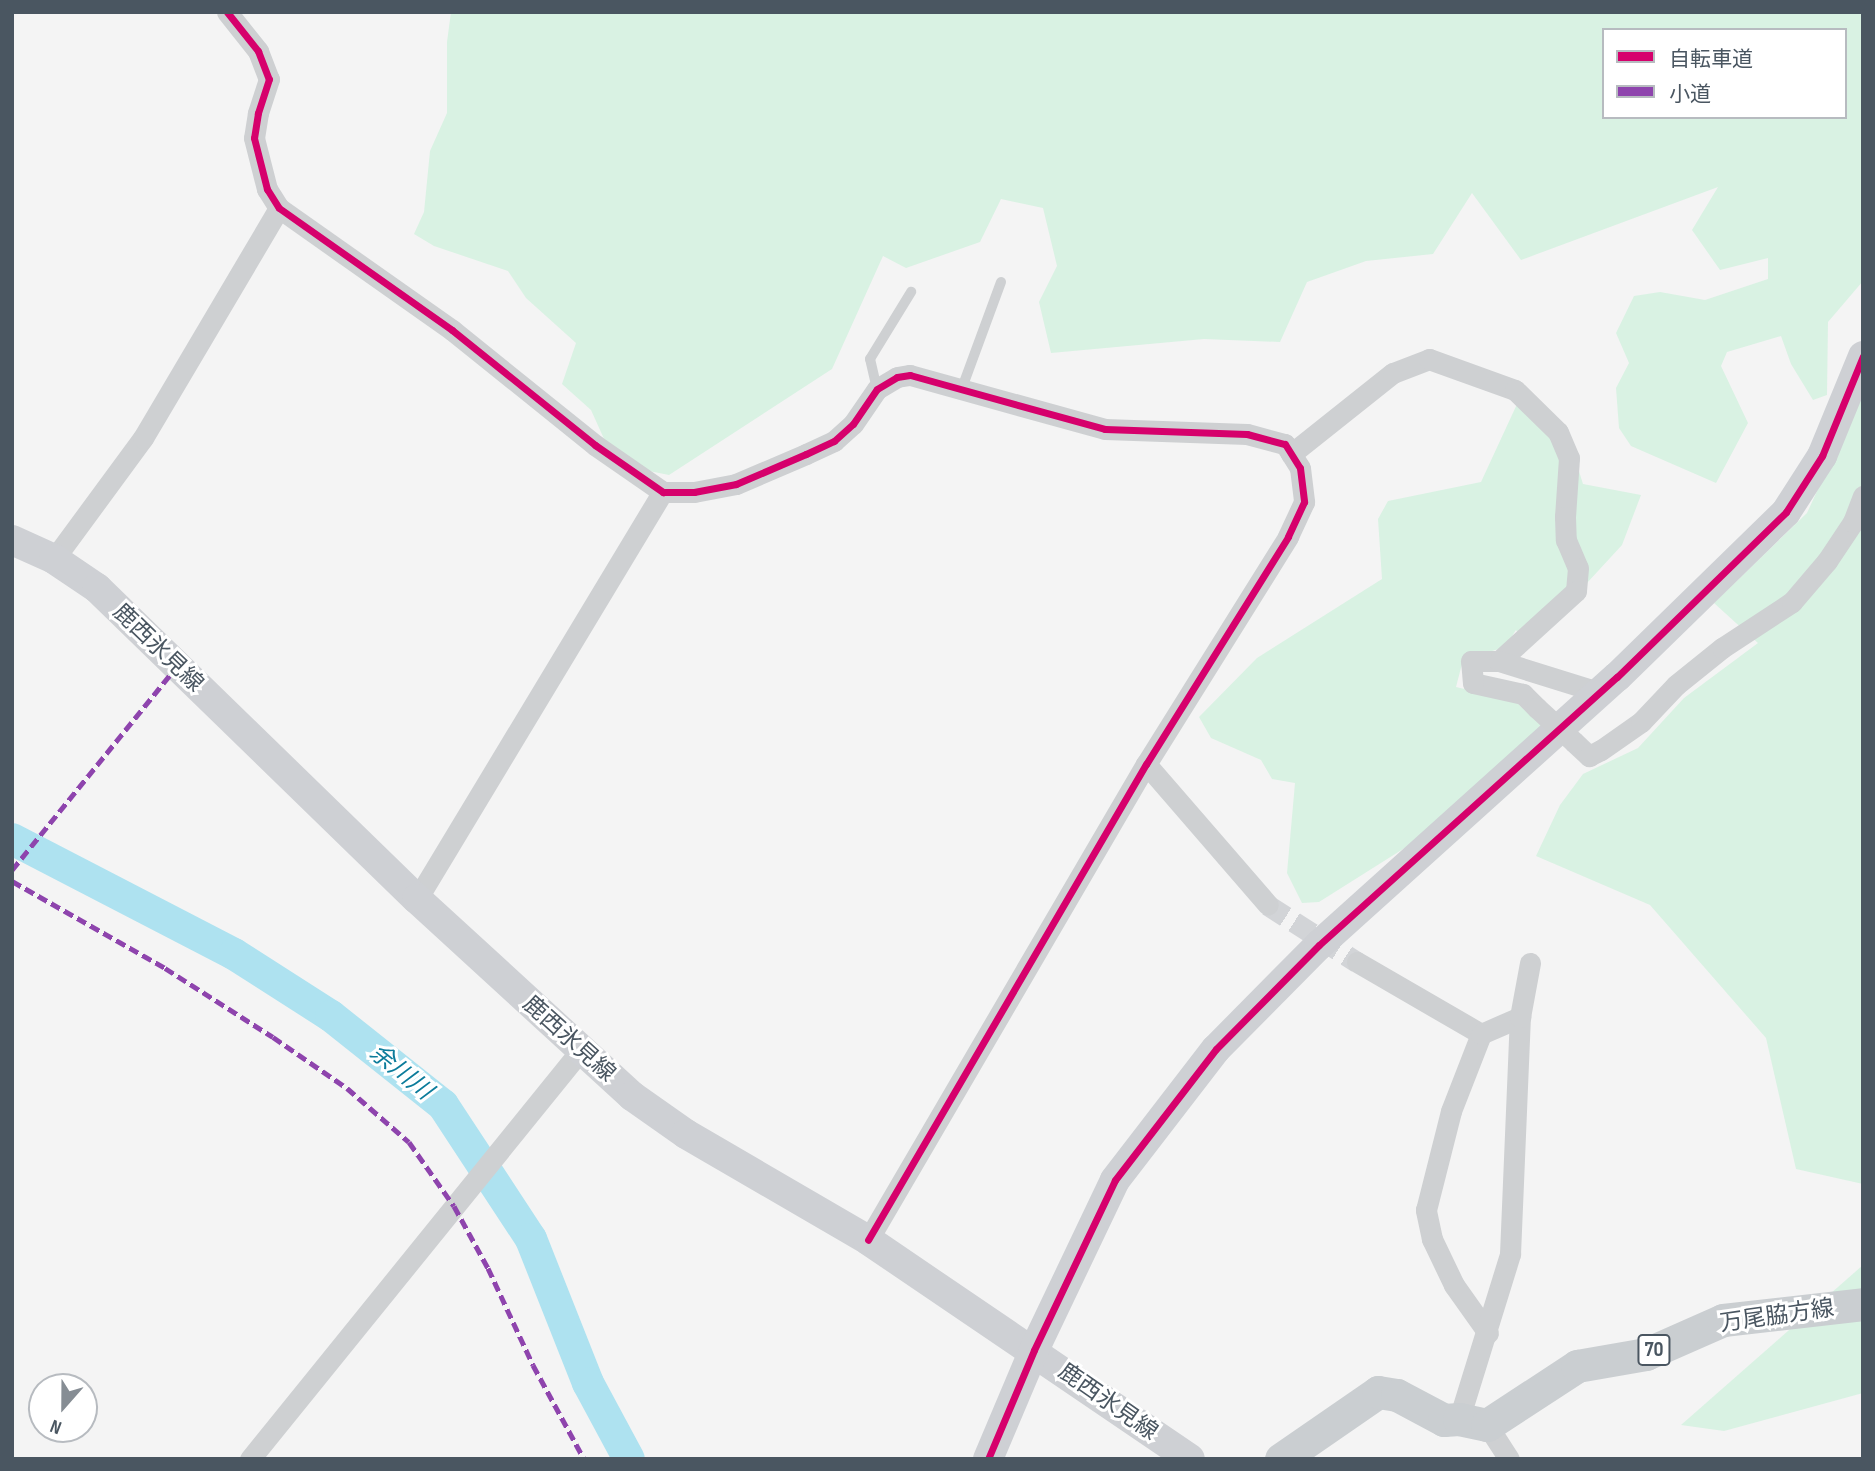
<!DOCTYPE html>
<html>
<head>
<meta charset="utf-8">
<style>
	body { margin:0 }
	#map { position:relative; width:1875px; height:1471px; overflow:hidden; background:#f4f4f4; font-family:"Sofia Sans Condensed","Noto Sans JP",sans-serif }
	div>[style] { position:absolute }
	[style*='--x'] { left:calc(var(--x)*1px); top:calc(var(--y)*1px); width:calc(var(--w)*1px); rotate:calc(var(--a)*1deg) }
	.green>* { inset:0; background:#d9f2e3 }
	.river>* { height:32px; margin:-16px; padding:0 16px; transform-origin:16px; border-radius:16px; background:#aee2f0 }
	.street-tunnel>* { height:21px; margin-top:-10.5px; transform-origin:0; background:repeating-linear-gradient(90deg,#d2d4d7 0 21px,transparent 0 31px) }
	.lane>* { height:10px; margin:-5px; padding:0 5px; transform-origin:5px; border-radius:5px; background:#ced0d2 }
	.street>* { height:21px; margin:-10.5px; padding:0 10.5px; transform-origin:10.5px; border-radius:10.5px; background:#ced0d2 }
	.secondary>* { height:30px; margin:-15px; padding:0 15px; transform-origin:15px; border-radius:15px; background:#ced0d4 }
	.primary>* { height:33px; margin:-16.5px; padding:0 16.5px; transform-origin:16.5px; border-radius:16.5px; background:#caced1 }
	.street-bridge>* { height:21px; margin:-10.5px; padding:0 10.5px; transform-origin:10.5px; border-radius:10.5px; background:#ced0d2 }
	.quiet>* { height:5px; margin-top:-2.5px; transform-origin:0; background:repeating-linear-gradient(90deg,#8e44ad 0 10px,transparent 0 15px) }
	.cycleway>* { height:7px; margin:-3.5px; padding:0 3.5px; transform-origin:3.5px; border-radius:3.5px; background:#d6006c }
	span { translate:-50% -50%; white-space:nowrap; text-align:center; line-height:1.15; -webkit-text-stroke:6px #fff; paint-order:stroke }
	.shield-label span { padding:2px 5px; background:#fff; border:2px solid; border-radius:5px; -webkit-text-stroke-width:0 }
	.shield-label { font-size:21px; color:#4a5661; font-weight:700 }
	.street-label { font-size:23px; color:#4a5661 }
	.water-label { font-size:24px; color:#0c7c9b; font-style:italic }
	.frame { position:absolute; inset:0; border:14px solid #4a5661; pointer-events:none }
	.legend { position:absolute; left:1602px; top:28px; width:245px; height:91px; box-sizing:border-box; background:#fff; border:2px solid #b7bbc0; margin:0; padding:9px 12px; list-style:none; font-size:21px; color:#4a5661 }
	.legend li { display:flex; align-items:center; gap:14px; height:35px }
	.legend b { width:35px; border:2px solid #b7bbc0 }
	.north { position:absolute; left:28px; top:1373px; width:70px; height:70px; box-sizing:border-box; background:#fff; border:2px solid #b7bbc0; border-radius:50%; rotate:201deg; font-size:19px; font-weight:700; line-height:28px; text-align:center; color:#4a5661 }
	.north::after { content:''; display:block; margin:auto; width:24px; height:32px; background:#868d94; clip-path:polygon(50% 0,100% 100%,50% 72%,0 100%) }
</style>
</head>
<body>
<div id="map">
	<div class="green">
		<i style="clip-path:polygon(evenodd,451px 12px,1863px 12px,1863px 281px,1828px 322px,1827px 395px,1813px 400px,1791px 364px,1781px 336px,1727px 352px,1721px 366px,1748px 423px,1716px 483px,1631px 446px,1619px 428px,1616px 388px,1629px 363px,1616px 333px,1634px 296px,1660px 292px,1705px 300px,1768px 279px,1768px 258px,1720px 270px,1692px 230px,1718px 187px,1521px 260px,1472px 193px,1433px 254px,1366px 261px,1307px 282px,1280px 342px,1204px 339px,1051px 353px,1039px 302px,1057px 266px,1043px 208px,1001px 199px,980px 242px,906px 268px,883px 256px,832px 369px,669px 475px,644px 470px,605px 441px,591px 410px,562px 384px,576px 343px,526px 298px,508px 271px,434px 246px,414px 234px,424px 212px,430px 151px,447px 113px,447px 42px,451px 12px,1604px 30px,1845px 30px,1845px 117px,1604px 117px,1604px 30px)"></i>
		<i style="clip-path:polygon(1863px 391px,1863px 1184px,1796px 1169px,1766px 1038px,1650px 905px,1536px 856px,1560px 805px,1583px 774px,1638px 748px,1684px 698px,1758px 643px,1714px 603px,1807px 513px)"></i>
		<i style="clip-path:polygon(1518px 402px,1577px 465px,1583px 484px,1641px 495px,1622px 545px,1528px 647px,1516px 630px,1505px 647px,1463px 660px,1456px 687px,1515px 701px,1542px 726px,1411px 844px,1319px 902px,1302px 903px,1287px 873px,1295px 783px,1272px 779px,1261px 760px,1211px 738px,1199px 717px,1257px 658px,1382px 579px,1378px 519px,1388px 501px,1481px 482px)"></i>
		<i style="clip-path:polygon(1863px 1265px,1863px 1393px,1724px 1431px,1681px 1425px)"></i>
	</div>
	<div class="river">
		<i style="--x:12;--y:839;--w:250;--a:27.4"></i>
		<i style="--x:234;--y:954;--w:115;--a:32.6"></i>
		<i style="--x:331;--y:1016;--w:143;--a:38.5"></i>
		<i style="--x:443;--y:1105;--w:160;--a:56.7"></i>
		<i style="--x:531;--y:1239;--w:155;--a:68.4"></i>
		<i style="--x:588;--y:1383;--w:86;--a:61.7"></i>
	</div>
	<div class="street-tunnel">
		<i style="--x:1268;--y:905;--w:106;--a:32.6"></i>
	</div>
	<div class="lane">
		<i style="--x:962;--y:388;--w:113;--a:-69.8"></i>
		<i style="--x:877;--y:389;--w:31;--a:-103"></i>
		<i style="--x:870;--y:359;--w:79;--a:-58.5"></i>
	</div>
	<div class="street">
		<i style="--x:227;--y:12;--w:50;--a:51.5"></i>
		<i style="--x:258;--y:51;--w:30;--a:69"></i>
		<i style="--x:269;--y:79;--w:36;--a:108"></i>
		<i style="--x:258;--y:113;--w:25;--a:99"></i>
		<i style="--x:254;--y:138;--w:53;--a:75.7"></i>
		<i style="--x:267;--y:189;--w:22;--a:58"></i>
		<i style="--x:279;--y:208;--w:212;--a:35.2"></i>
		<i style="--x:452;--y:330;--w:184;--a:38.8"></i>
		<i style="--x:595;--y:445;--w:83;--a:34.7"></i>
		<i style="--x:663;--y:492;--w:31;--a:0"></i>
		<i style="--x:694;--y:492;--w:43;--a:-10.8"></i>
		<i style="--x:736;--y:484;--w:76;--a:-23.2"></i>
		<i style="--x:806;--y:454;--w:31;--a:-25"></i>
		<i style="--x:834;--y:441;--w:25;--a:-42"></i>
		<i style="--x:853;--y:424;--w:42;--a:-55.6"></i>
		<i style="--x:877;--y:389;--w:23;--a:-31"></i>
		<i style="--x:897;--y:377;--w:13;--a:-9"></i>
		<i style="--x:910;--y:375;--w:202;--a:15.5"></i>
		<i style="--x:1105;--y:429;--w:142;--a:2"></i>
		<i style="--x:1247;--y:434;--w:39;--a:15"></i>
		<i style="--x:1285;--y:444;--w:28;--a:58"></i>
		<i style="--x:1300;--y:468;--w:34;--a:83"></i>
		<i style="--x:1304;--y:502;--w:38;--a:115"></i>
		<i style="--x:1288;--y:537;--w:268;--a:122"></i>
		<i style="--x:1146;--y:764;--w:551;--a:120.29"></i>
		<i style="--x:1291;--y:454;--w:130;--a:-38.5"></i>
		<i style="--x:1393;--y:373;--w:39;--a:-21"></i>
		<i style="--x:1429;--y:359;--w:91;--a:19.8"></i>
		<i style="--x:1515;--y:390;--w:60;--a:44.3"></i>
		<i style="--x:1558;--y:432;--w:28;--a:67"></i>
		<i style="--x:1569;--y:458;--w:59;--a:93.9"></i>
		<i style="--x:1565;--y:517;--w:23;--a:88"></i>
		<i style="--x:1566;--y:540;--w:30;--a:67"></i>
		<i style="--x:1578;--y:568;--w:23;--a:95"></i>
		<i style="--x:1576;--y:591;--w:104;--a:137.7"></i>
		<i style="--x:54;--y:559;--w:150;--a:-53.7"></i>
		<i style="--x:143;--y:438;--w:267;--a:-59.4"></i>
		<i style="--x:1537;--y:708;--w:20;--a:-135"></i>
		<i style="--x:1523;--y:694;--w:51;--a:-167.6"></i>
		<i style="--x:1473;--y:683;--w:22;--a:-95"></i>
		<i style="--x:1471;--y:661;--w:28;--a:0"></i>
		<i style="--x:1499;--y:661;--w:104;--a:17.4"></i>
		<i style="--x:1574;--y:742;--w:21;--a:43"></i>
		<i style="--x:1589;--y:756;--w:13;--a:-27"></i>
		<i style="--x:1601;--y:750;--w:49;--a:-35"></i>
		<i style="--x:1641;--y:722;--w:51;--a:-46.6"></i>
		<i style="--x:1676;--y:685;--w:59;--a:-38.8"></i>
		<i style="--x:1722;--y:648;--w:84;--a:-33.3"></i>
		<i style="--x:1792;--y:602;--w:54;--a:-49.5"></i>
		<i style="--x:1827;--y:561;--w:47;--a:-56.3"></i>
		<i style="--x:1853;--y:522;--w:28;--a:-69"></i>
		<i style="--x:1146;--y:764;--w:186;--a:49.1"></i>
		<i style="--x:417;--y:899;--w:476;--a:-58.9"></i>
		<i style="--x:1357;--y:962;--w:143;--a:30.1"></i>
		<i style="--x:1488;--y:1333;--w:59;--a:-125.3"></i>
		<i style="--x:1454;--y:1285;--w:51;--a:-115.6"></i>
		<i style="--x:1432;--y:1239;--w:30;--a:-102"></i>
		<i style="--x:1426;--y:1210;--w:102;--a:-75.8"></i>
		<i style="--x:1451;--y:1111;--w:83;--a:-68.7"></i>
		<i style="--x:1481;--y:1034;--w:43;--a:-23.6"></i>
		<i style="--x:1459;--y:1419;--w:173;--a:-72.8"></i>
		<i style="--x:1510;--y:1254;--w:237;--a:-87.6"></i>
		<i style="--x:1520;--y:1017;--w:55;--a:-79.5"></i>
		<i style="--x:1487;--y:1425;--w:40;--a:57.1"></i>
		<i style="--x:250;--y:1459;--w:525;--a:-51.03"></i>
	</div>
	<div class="secondary">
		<i style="--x:12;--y:540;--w:46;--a:24.3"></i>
		<i style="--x:54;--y:559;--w:52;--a:34"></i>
		<i style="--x:97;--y:588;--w:446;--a:44.2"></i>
		<i style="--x:417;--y:899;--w:292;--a:42.5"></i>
		<i style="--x:632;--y:1096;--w:66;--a:35.1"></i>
		<i style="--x:686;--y:1134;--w:211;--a:30.2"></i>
		<i style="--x:868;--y:1240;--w:389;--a:34.2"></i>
		<i style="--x:988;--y:1459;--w:118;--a:-67.1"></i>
		<i style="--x:1034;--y:1350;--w:188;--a:-64.5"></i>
		<i style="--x:1115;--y:1180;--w:165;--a:-52.4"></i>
		<i style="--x:1216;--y:1049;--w:146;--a:-45.3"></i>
		<i style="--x:1319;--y:945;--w:401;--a:-42"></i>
		<i style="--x:1617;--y:677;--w:236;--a:-44.3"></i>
		<i style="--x:1786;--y:512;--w:67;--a:-57.3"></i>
		<i style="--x:1822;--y:456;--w:108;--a:-67.7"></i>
	</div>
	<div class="primary">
		<i style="--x:1281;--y:1459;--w:118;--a:-34.6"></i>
		<i style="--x:1378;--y:1392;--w:19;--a:9"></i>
		<i style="--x:1397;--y:1395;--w:53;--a:28"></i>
		<i style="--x:1444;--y:1420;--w:15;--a:-4"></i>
		<i style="--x:1459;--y:1419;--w:29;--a:12"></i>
		<i style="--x:1487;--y:1425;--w:108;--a:-33.2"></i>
		<i style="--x:1577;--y:1366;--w:70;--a:-9.9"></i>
		<i style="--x:1646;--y:1354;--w:84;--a:-23.8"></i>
		<i style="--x:1723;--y:1320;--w:141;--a:-6.5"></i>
	</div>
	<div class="street-bridge">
		<i style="--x:1537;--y:708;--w:50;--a:42.6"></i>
	</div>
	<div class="quiet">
		<i style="--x:12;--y:870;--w:262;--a:-51"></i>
		<i style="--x:12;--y:881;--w:176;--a:29.6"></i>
		<i style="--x:165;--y:968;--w:128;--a:32.6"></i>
		<i style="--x:273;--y:1037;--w:90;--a:34.6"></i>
		<i style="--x:347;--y:1088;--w:82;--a:41.1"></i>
		<i style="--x:409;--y:1142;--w:78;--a:54.9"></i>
		<i style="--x:454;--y:1206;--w:71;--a:61.3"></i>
		<i style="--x:488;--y:1268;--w:107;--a:65.1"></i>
		<i style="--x:533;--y:1365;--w:107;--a:61.5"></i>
	</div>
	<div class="cycleway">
		<i style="--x:227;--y:12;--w:50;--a:51.5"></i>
		<i style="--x:258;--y:51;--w:30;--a:69"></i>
		<i style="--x:269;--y:79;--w:36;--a:108"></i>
		<i style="--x:258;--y:113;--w:25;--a:99"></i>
		<i style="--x:254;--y:138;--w:53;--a:75.7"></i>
		<i style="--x:267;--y:189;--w:22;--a:58"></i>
		<i style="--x:279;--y:208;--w:212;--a:35.2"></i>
		<i style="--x:452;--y:330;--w:184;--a:38.8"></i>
		<i style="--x:595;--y:445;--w:83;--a:34.7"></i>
		<i style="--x:663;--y:492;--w:31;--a:0"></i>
		<i style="--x:694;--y:492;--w:43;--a:-10.8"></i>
		<i style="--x:736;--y:484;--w:76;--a:-23.2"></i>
		<i style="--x:806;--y:454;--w:31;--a:-25"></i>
		<i style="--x:834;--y:441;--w:25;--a:-42"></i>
		<i style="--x:853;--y:424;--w:42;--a:-55.6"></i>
		<i style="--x:877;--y:389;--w:23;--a:-31"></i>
		<i style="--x:897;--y:377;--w:13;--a:-9"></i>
		<i style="--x:910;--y:375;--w:202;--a:15.5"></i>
		<i style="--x:1105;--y:429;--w:142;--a:2"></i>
		<i style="--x:1247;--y:434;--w:39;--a:15"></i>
		<i style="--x:1285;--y:444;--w:28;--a:58"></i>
		<i style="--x:1300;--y:468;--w:34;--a:83"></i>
		<i style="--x:1304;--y:502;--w:38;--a:115"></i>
		<i style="--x:1288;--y:537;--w:268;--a:122"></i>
		<i style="--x:1146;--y:764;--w:551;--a:120.29"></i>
		<i style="--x:988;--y:1459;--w:118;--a:-67.1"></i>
		<i style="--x:1034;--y:1350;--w:188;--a:-64.5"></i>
		<i style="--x:1115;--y:1180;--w:165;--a:-52.4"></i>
		<i style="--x:1216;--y:1049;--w:146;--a:-45.3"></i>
		<i style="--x:1319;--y:945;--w:401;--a:-42"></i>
		<i style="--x:1617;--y:677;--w:236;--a:-44.3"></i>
		<i style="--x:1786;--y:512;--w:67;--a:-57.3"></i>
		<i style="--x:1822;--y:456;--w:108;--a:-67.7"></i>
	</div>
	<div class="shield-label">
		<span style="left:1654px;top:1350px">70</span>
	</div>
	<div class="street-label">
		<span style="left:158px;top:648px;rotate:44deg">鹿西氷見線</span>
		<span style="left:569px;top:1039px;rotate:42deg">鹿西氷見線</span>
		<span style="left:1777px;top:1316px;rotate:-8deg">万尾脇方線</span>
		<span style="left:1108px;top:1402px;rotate:35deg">鹿西氷見線</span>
	</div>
	<div class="water-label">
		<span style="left:401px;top:1072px;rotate:39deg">余川川</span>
	</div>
	<div class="frame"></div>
	<ul class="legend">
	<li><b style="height:9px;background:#d6006c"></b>自転車道</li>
	<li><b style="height:9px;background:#8e44ad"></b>小道</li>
	</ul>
	<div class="north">N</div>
</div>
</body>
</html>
